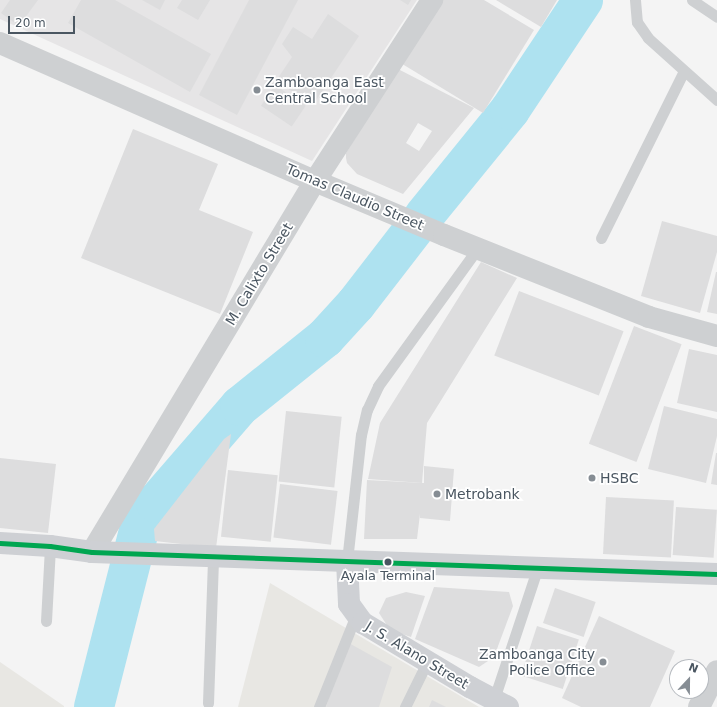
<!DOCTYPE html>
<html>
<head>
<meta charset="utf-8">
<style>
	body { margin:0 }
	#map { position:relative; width:717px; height:707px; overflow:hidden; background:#f4f4f4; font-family:"DejaVu Sans",sans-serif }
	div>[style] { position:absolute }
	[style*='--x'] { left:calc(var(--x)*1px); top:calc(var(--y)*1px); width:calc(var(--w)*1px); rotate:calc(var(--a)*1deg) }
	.commercial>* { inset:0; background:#e8e7e3 }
	.education>* { inset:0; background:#e6e5e6 }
	.river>* { height:40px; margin:-20px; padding:0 20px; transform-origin:20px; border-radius:20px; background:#aee2f0 }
	.building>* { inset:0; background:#ddddde; transform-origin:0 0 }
	.service>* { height:11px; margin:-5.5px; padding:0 5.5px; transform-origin:5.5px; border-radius:5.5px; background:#ced0d2 }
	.minor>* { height:22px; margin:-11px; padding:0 11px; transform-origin:11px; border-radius:11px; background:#ced0d2 }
	.tertiary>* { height:22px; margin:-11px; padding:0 11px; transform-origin:11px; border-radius:11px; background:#ced0d2 }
	.secondary>* { height:22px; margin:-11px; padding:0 11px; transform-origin:11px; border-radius:11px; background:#ced0d4 }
	.bus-1>* { height:5px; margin:-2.5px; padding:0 2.5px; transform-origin:2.5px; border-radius:2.5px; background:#00a651 }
	.dots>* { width:11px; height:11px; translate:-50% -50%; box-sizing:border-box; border:2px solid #fff; border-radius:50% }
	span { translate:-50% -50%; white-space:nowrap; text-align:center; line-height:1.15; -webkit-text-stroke:3.5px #fff; paint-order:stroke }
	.bus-label { font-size:13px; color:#4a5661 }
	.poi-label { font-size:14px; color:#4a5661 }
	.left { translate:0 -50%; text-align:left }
	.right { translate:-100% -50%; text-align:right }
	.street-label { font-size:14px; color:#4a5661 }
	.north { position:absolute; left:669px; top:659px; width:40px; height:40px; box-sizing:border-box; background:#fff; border:1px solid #b7bbc0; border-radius:50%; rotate:22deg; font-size:11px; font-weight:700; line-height:16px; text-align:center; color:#4a5661 }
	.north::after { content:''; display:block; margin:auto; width:14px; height:18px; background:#868d94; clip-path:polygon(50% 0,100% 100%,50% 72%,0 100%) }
	.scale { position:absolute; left:8px; top:16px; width:67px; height:18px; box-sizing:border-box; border:2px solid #4a5661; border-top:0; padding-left:5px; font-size:12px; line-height:14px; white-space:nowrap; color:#4a5661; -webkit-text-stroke:3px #fff; paint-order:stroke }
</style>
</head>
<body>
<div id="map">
	<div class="commercial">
		<i style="clip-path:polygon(270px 583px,479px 707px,238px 707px)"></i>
		<i style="clip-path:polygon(0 662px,64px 706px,64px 707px,0 707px)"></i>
	</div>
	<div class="education">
		<i style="clip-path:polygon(0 0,417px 0,312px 161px,0 19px)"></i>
	</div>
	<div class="river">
		<i style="--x:424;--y:216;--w:136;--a:-50.9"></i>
		<i style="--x:510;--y:110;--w:132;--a:-56.4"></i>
		<i style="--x:94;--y:707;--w:183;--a:-75.7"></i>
		<i style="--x:139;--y:530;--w:32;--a:-58"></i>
		<i style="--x:156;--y:503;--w:128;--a:-49.1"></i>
		<i style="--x:240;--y:406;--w:109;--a:-38.7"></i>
		<i style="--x:325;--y:338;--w:46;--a:-47.6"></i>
		<i style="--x:356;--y:304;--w:95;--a:-52.3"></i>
	</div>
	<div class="building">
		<i style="clip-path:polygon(10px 0,38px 0,19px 26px,1px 13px)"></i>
		<i style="clip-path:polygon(81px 0,115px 0,211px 54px,190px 92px,68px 23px)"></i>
		<i style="clip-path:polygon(142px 0,165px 0,160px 10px)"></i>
		<i style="clip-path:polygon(182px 0,210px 0,198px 20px,177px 8px)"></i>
		<i style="clip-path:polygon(249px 0,298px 0,237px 115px,199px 95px)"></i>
		<i style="clip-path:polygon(400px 0,411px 0,408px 5px)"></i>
		<i style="clip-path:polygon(436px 0,484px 0,534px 30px,483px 113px,399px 62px)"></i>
		<i style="clip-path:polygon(496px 0,557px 0,541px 27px)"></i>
		<i style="clip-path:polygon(328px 14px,359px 36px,313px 105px,276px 81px,292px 57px,282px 44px,293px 27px,312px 39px)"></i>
		<i style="clip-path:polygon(evenodd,398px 69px,474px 108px,403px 194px,357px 174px,347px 163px,346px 158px,346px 153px,398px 69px,418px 123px,432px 131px,419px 151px,406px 143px,418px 123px)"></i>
		<i style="left:275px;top:85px;width:37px;height:25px;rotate:34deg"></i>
		<i style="clip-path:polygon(133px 129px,218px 164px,199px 210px,253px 232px,220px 314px,81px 258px)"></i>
		<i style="clip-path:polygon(662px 221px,717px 236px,717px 252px,700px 313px,641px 296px)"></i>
		<i style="clip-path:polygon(481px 262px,517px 278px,427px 423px,422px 483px,368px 479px,380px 423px)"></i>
		<i style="clip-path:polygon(716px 272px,717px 272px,717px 314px,707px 312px)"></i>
		<i style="left:519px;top:291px;width:112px;height:69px;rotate:21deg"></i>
		<i style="left:634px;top:326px;width:51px;height:126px;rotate:21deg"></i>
		<i style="clip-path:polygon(689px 349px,717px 355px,717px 412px,677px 403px)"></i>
		<i style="clip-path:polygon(664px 406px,717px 419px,717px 436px,706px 483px,648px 469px)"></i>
		<i style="left:286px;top:411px;width:56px;height:71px;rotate:6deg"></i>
		<i style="clip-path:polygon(231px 434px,216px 548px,155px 541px,154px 529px,224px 439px)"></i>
		<i style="clip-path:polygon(716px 453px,717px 453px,717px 485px,711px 484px)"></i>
		<i style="clip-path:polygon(0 458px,56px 464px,48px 533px,0 528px)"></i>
		<i style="clip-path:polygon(424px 466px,454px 469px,450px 521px,420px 518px,420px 514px,417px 539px,364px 539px,367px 480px,424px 483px)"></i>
		<i style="left:228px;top:470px;width:50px;height:67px;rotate:6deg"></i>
		<i style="left:280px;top:484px;width:58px;height:54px;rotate:7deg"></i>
		<i style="left:606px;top:497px;width:68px;height:57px;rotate:3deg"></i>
		<i style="left:676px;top:507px;width:41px;height:48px;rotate:4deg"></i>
		<i style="clip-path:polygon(434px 587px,509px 592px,513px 606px,494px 657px,479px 667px,415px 639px)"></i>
		<i style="left:555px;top:588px;width:43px;height:37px;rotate:19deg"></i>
		<i style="clip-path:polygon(406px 592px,425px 596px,411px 637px,390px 630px,379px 613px,386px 598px)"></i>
		<i style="clip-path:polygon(599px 616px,675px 651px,650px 707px,581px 707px,562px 698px)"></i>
		<i style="left:537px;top:626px;width:44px;height:52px;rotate:18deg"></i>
		<i style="clip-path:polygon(347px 642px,392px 667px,379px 707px,326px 707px)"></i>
		<i style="clip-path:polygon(432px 700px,446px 707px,429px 707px)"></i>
	</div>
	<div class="service">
		<i style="--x:635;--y:0;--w:22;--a:85"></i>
		<i style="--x:637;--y:22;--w:19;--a:55"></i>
		<i style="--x:648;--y:38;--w:93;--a:41.9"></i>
		<i style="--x:692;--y:0;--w:30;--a:34"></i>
		<i style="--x:601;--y:238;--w:186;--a:-63.6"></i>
		<i style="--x:347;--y:561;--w:127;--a:-83.7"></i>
		<i style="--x:361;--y:435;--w:26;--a:-77"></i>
		<i style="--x:367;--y:410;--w:26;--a:-65"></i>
		<i style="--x:378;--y:386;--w:170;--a:-54.1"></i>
		<i style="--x:46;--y:621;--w:75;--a:-86.9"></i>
		<i style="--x:494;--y:699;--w:139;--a:-71.6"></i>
		<i style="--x:208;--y:703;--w:146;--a:-88"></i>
		<i style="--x:319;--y:707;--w:99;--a:-68.1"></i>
		<i style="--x:405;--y:707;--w:50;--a:-63.9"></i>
	</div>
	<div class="minor">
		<i style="--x:92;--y:552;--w:433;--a:-59"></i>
		<i style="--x:315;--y:181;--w:216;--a:-57.1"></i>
		<i style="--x:699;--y:707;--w:40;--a:-63.4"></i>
	</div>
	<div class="tertiary">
		<i style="--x:0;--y:43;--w:344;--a:23.7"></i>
		<i style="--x:315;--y:181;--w:140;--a:22.7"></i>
		<i style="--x:444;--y:235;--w:221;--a:21.8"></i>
		<i style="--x:649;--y:317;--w:71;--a:15.6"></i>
	</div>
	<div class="secondary">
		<i style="--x:0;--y:543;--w:50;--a:3.4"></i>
		<i style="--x:50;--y:546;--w:42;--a:8.1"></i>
		<i style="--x:92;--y:552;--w:625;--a:2.02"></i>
		<i style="--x:347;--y:561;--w:43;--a:87.3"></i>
		<i style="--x:349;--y:604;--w:24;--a:54"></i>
		<i style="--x:363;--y:623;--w:125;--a:30.9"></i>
		<i style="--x:470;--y:687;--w:43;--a:27.8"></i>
	</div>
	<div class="bus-1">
		<i style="--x:0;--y:543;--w:50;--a:3.4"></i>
		<i style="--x:50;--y:546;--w:42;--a:8.1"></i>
		<i style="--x:92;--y:552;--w:625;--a:2.02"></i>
	</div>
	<div class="dots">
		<i style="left:257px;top:90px;background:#868d94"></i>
		<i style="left:592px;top:478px;background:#868d94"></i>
		<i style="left:437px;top:494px;background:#868d94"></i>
		<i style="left:388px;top:562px;background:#4a5661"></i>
		<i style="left:603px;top:662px;background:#868d94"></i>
	</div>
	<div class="bus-label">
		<span style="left:388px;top:576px">Ayala Terminal</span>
	</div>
	<div class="poi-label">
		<span class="left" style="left:265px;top:90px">Zamboanga East<br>Central School</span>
		<span class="left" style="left:600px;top:478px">HSBC</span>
		<span class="left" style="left:445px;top:494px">Metrobank</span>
		<span class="right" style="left:595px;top:662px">Zamboanga City<br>Police Office</span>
	</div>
	<div class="street-label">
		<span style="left:355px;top:197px;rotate:23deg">Tomas Claudio Street</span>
		<span style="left:259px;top:274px;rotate:-59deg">M. Calixto Street</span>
		<span style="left:417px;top:655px;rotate:31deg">J. S. Alano Street</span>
	</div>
	<div class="north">N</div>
	<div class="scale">20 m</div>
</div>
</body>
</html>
